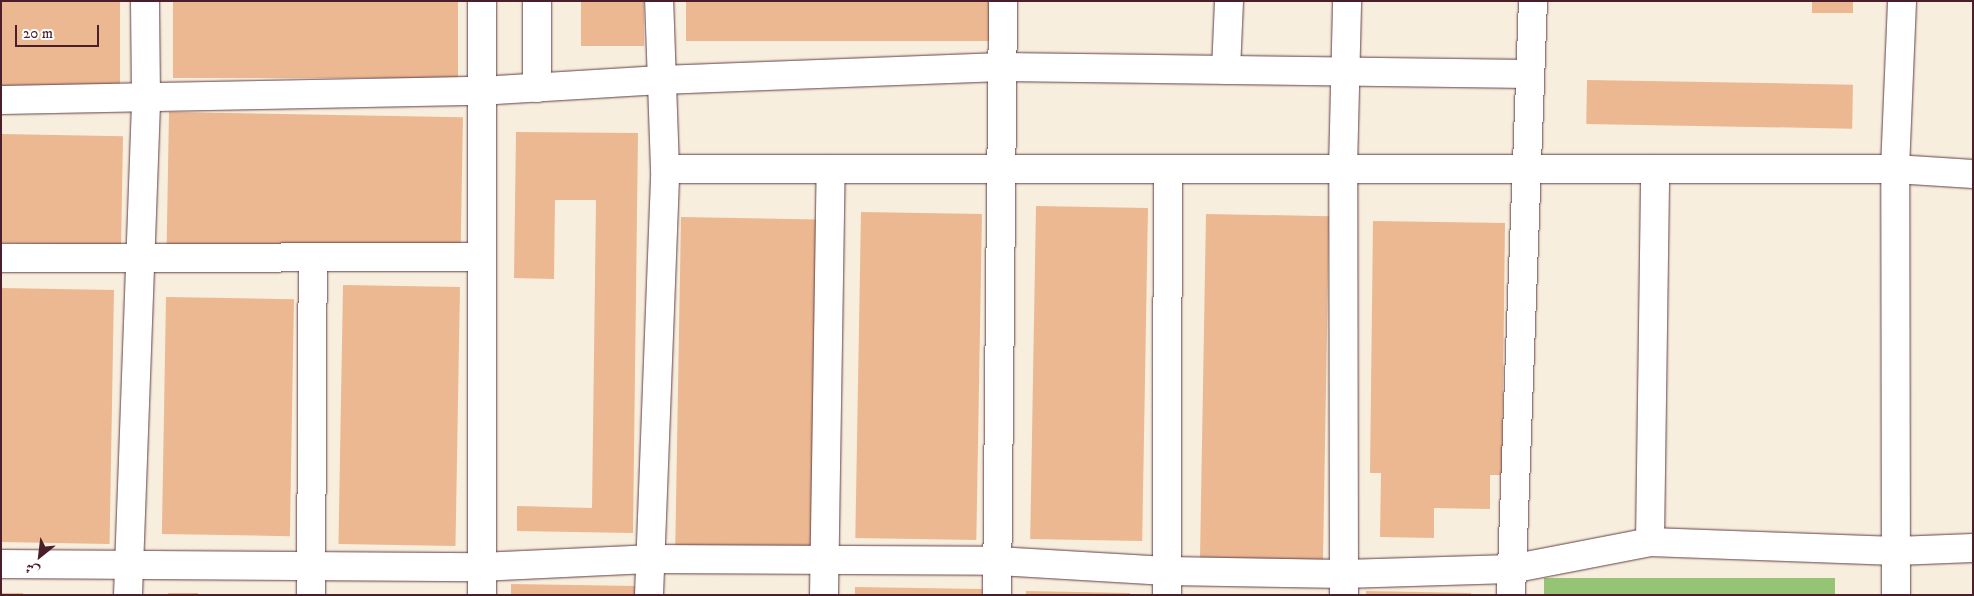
<!DOCTYPE html>
<html>
<head>
<meta charset="utf-8">
<style>
	body { margin:0 }
	#map { position:relative; width:1974px; height:596px; overflow:hidden; background:#f7eedd; font-family:"IM FELL DW Pica",Amiri,serif }
	div>[style] { position:absolute }
	[style*='--x'] { left:calc(var(--x)*1px); top:calc(var(--y)*1px); width:calc(var(--w)*1px); rotate:calc(var(--a)*1deg) }
	.green>* { inset:0; background:#95c574; transform-origin:0 0 }
	.building>* { inset:0; background:#ecb891; transform-origin:0 0 }
	.roads { filter:drop-shadow(0 0 1px #643e46) drop-shadow(0 0 1px #643e46) }
	.minor>* { height:28px; margin:-14px; padding:0 14px; transform-origin:14px; border-radius:14px; background:#fff }
	span { translate:-50% -50%; white-space:nowrap; text-align:center; line-height:1.15; -webkit-text-stroke:4px #fff; paint-order:stroke }
	.frame { position:absolute; inset:0; border:2px solid #4a1f2b; pointer-events:none }
	.north { position:absolute; left:15px; top:531px; width:50px; height:50px; -webkit-text-stroke:4px #fff; paint-order:stroke; rotate:209deg; font-size:14px; font-weight:700; line-height:20px; text-align:center; color:#4a1f2b }
	.north::after { content:''; display:block; margin:auto; width:18px; height:22px; background:#4a1f2b; clip-path:polygon(50% 0,100% 100%,50% 72%,0 100%) }
	.scale { position:absolute; left:15px; top:25px; width:84px; height:22px; box-sizing:border-box; border:2px solid #4a1f2b; border-top:0; padding-left:6px; font-size:15px; line-height:18px; white-space:nowrap; color:#4a1f2b; -webkit-text-stroke:4px #fff; paint-order:stroke }
</style>
</head>
<body>
<div id="map">
	<div class="green">
		<i style="left:1544px;top:578px;width:291px;height:17px"></i>
	</div>
	<div class="building">
		<i style="left:1px;top:1px;width:119px;height:88px"></i>
		<i style="left:173px;top:1px;width:285px;height:77px"></i>
		<i style="left:581px;top:1px;width:63px;height:45px"></i>
		<i style="left:686px;top:1px;width:303px;height:40px"></i>
		<i style="left:1812px;top:1px;width:41px;height:12px"></i>
		<i style="left:1587px;top:80px;width:266px;height:44px;rotate:1deg"></i>
		<i style="left:169px;top:112px;width:294px;height:133px;rotate:1deg"></i>
		<i style="clip-path:polygon(516px 132px,638px 133px,633px 533px,517px 531px,517px 506px,592px 508px,596px 200px,555px 200px,554px 279px,514px 278px)"></i>
		<i style="left:1px;top:134px;width:122px;height:109px;rotate:1deg"></i>
		<i style="left:1036px;top:206px;width:112px;height:333px;rotate:1deg"></i>
		<i style="left:861px;top:212px;width:121px;height:326px;rotate:1deg"></i>
		<i style="left:1206px;top:214px;width:123px;height:345px;rotate:1deg"></i>
		<i style="left:681px;top:217px;width:137px;height:337px;rotate:1deg"></i>
		<i style="clip-path:polygon(1373px 221px,1505px 223px,1502px 475px,1490px 475px,1490px 509px,1434px 508px,1434px 538px,1380px 537px,1381px 473px,1370px 473px)"></i>
		<i style="left:343px;top:285px;width:117px;height:259px;rotate:1deg"></i>
		<i style="left:1px;top:288px;width:113px;height:254px;rotate:1deg"></i>
		<i style="left:166px;top:297px;width:128px;height:237px;rotate:1deg"></i>
		<i style="clip-path:polygon(511px 584px,636px 586px,636px 595px,511px 595px)"></i>
		<i style="clip-path:polygon(855px 587px,982px 589px,982px 595px,855px 595px)"></i>
		<i style="clip-path:polygon(1026px 591px,1130px 593px,1130px 595px,1026px 595px)"></i>
		<i style="clip-path:polygon(1366px 591px,1471px 593px,1471px 595px,1366px 595px)"></i>
		<i style="left:1px;top:593px;width:22px;height:2px"></i>
		<i style="left:168px;top:593px;width:30px;height:2px"></i>
	</div>
	<div class="roads">
		<div class="minor">
			<i style="--x:482;--y:1;--w:594;--a:90"></i>
			<i style="--x:1226;--y:70;--w:69;--a:-87.5"></i>
			<i style="--x:537;--y:88;--w:87;--a:-90"></i>
			<i style="--x:1;--y:100;--w:480;--a:-1.1"></i>
			<i style="--x:481;--y:91;--w:180;--a:-3.5"></i>
			<i style="--x:661;--y:80;--w:341;--a:-2.2"></i>
			<i style="--x:1002;--y:67;--w:527;--a:0.76"></i>
			<i style="--x:665;--y:169;--w:1230;--a:0"></i>
			<i style="--x:1895;--y:169;--w:78;--a:3.7"></i>
			<i style="--x:1;--y:258;--w:481;--a:-0.1"></i>
			<i style="--x:1650;--y:542;--w:373;--a:-89.2"></i>
			<i style="--x:1;--y:564;--w:481;--a:0.4"></i>
			<i style="--x:482;--y:567;--w:167;--a:-2.7"></i>
			<i style="--x:649;--y:559;--w:348;--a:0.3"></i>
			<i style="--x:997;--y:561;--w:170;--a:3.4"></i>
			<i style="--x:1167;--y:571;--w:177;--a:1"></i>
			<i style="--x:1344;--y:574;--w:167;--a:-1.7"></i>
			<i style="--x:1511;--y:569;--w:142;--a:-11"></i>
			<i style="--x:1650;--y:542;--w:246;--a:2.1"></i>
			<i style="--x:1896;--y:551;--w:77;--a:-2.2"></i>
			<i style="--x:128;--y:595;--w:497;--a:-87.9"></i>
			<i style="--x:146;--y:98;--w:97;--a:-90.6"></i>
			<i style="--x:311;--y:595;--w:338;--a:-89.7"></i>
			<i style="--x:649;--y:595;--w:426;--a:-87.8"></i>
			<i style="--x:665;--y:169;--w:168;--a:-92"></i>
			<i style="--x:824;--y:595;--w:426;--a:-89.1"></i>
			<i style="--x:997;--y:595;--w:594;--a:-89.42"></i>
			<i style="--x:1167;--y:595;--w:426;--a:-89.9"></i>
			<i style="--x:1344;--y:595;--w:426;--a:-90.1"></i>
			<i style="--x:1343;--y:169;--w:168;--a:-88.6"></i>
			<i style="--x:1511;--y:595;--w:594;--a:-87.88"></i>
			<i style="--x:1896;--y:595;--w:426;--a:-90.1"></i>
			<i style="--x:1895;--y:169;--w:168;--a:-87.6"></i>
		</div>
	</div>
	<div class="frame"></div>
	<div class="north">ش</div>
	<div class="scale">20 m</div>
</div>
</body>
</html>
